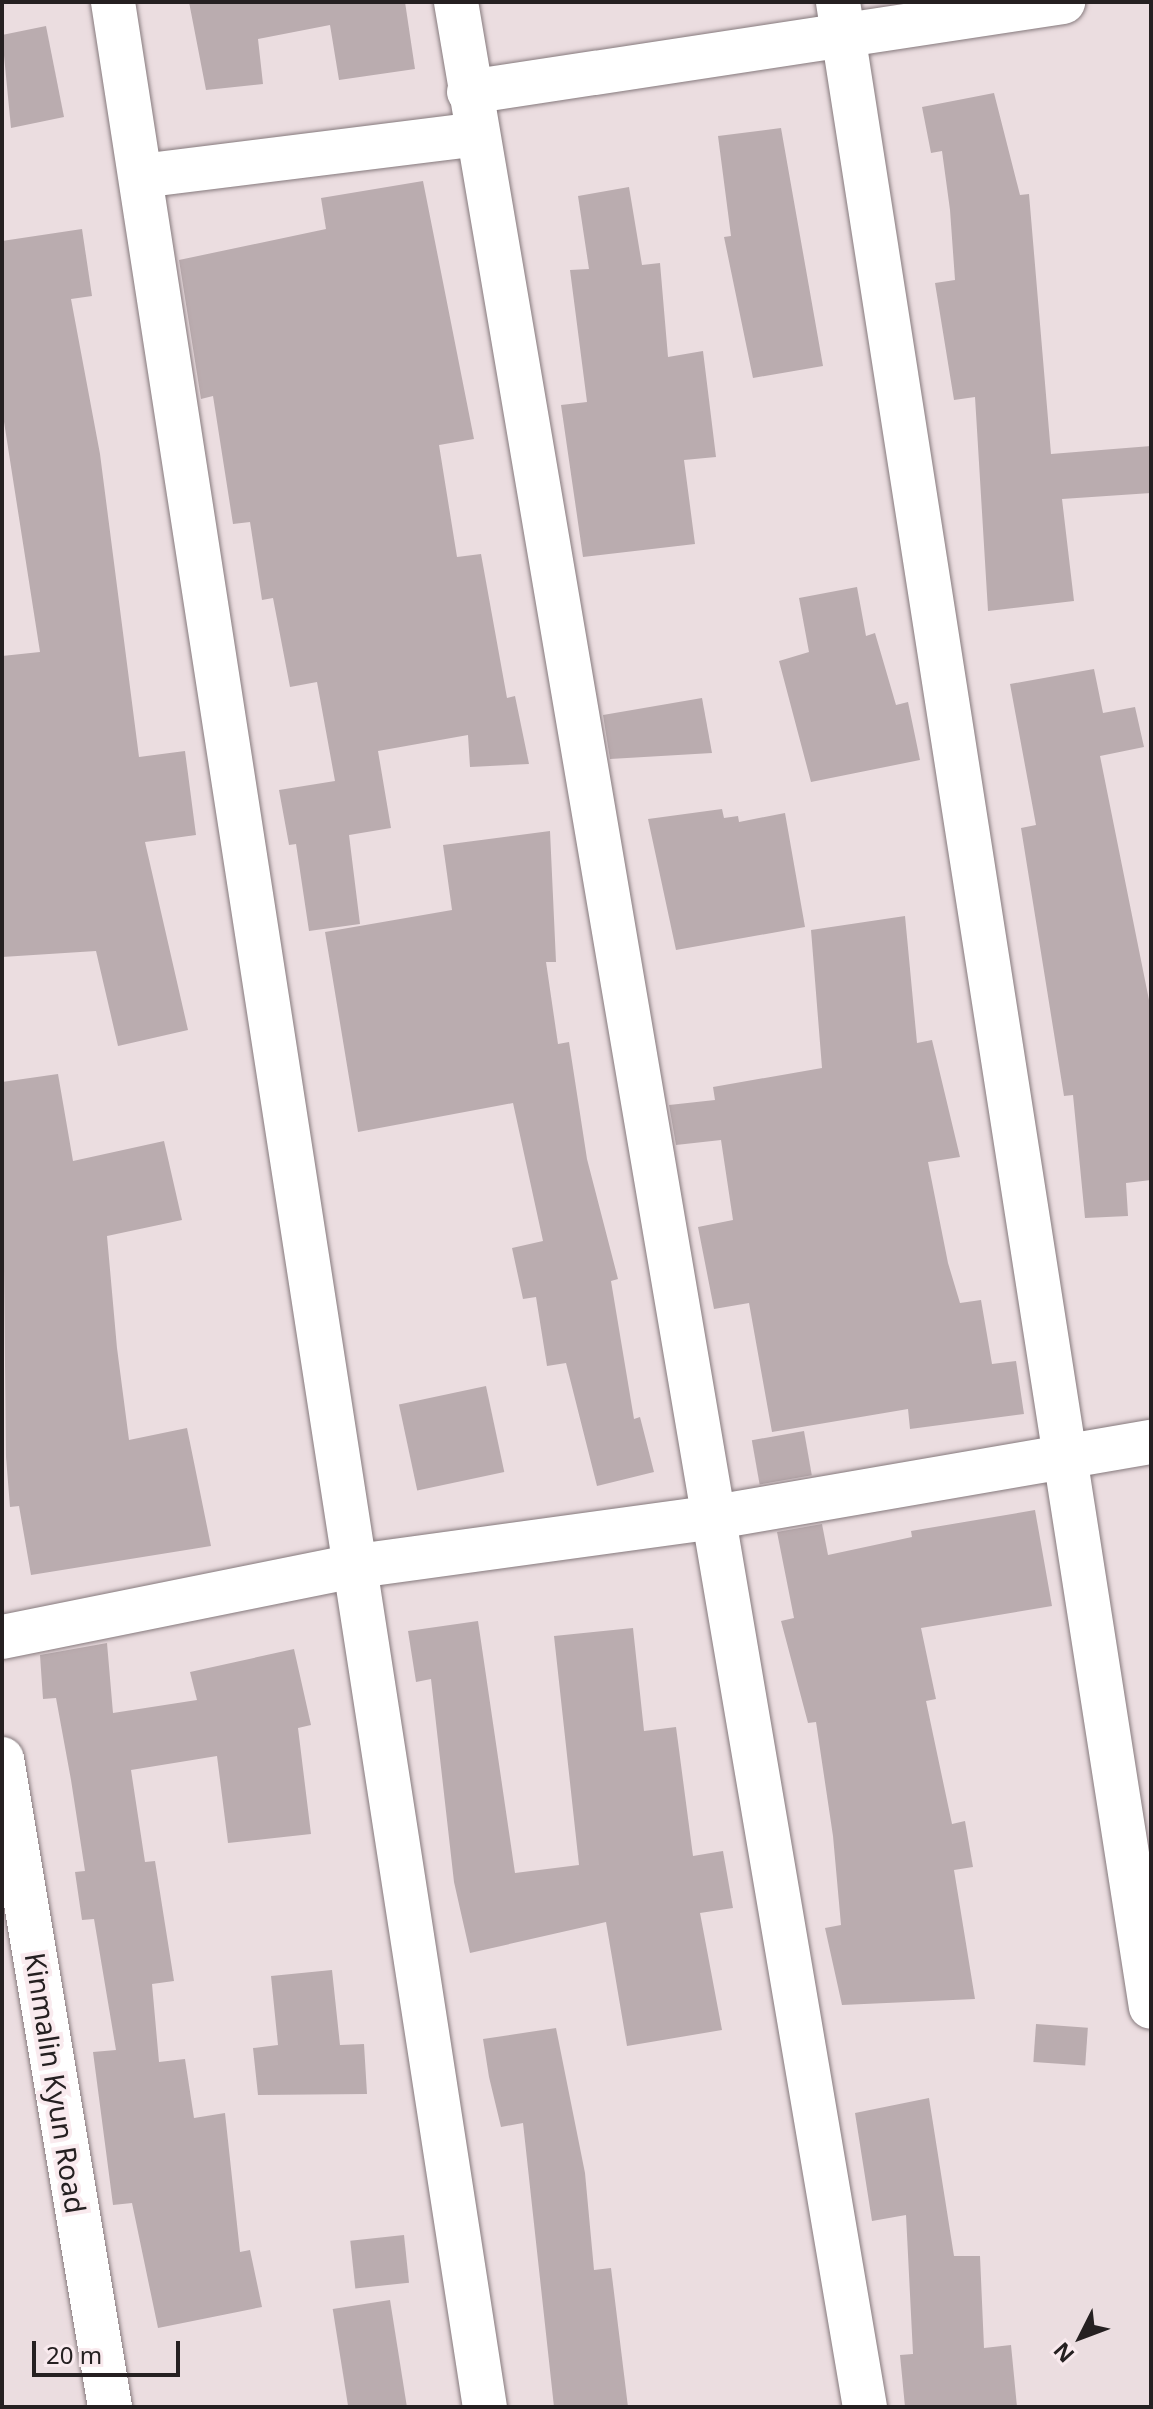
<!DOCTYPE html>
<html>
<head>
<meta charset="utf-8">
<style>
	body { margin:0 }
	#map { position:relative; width:1153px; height:2409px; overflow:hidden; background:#ebdde0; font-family:"Noto Sans",sans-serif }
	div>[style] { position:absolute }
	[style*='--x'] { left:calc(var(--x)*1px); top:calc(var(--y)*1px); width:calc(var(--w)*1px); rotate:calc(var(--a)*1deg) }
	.building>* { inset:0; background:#baacaf; transform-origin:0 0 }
	.roads { filter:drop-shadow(0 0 2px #867a7d) drop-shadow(0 0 2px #867a7d) }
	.minor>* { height:44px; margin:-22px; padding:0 22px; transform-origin:22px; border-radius:22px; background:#fff }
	span { translate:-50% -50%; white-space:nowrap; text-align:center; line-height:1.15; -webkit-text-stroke:8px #f9eaee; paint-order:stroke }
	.street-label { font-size:28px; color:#252021 }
	.frame { position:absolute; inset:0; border:4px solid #252021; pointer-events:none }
	.north { position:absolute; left:1041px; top:2297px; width:80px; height:80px; -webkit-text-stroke:6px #f9eaee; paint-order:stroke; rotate:228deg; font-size:22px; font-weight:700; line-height:32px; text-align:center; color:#252021 }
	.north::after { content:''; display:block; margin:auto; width:28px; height:36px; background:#252021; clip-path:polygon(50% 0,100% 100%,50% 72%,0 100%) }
	.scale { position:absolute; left:32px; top:2341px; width:148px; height:36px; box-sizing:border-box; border:4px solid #252021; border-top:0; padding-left:10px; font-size:24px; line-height:28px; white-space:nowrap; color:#252021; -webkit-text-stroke:6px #f9eaee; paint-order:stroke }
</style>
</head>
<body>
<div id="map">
	<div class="building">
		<i style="clip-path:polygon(189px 2px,405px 2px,415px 69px,339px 80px,330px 25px,258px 39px,263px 84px,206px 90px)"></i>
		<i style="clip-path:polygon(46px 26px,64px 117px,11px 128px,2px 35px)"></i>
		<i style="clip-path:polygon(994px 93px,1020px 195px,1029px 194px,1051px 454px,1151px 446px,1151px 493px,1062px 499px,1074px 601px,988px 611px,975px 397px,954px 400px,935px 283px,955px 280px,950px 210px,942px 151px,931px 153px,922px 107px)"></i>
		<i style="clip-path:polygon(781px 128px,823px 366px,753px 378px,724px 237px,731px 236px,718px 136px)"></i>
		<i style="clip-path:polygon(423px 181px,474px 439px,439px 445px,457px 557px,481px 554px,507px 698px,515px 696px,529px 764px,470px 767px,468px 735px,378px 751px,391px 828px,349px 835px,360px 924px,309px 931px,296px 844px,289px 845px,279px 790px,335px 781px,317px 682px,290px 687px,273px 598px,262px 600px,250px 522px,233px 524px,213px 396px,201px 399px,179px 260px,326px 229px,321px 198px)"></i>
		<i style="clip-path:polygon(629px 187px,642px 265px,660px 263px,668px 357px,703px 351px,716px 457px,684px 460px,695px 544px,583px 557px,561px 405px,587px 402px,570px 270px,589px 269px,578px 196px)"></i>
		<i style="clip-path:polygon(82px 229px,92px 296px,71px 299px,100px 454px,139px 757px,185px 751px,196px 835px,145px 842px,188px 1030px,118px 1046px,96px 951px,2px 957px,2px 656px,40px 652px,2px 409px,2px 241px)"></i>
		<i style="clip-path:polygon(857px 587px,866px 636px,875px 633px,896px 705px,908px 702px,920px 760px,811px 782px,779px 661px,809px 652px,799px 598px)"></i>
		<i style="clip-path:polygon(1094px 669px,1103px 713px,1135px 707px,1144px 747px,1100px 756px,1151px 1010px,1151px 1180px,1126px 1183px,1128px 1216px,1085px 1218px,1073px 1095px,1064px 1096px,1021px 828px,1036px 825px,1010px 684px)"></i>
		<i style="clip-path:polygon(702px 698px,712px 753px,610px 759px,603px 715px)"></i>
		<i style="clip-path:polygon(722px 809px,724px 818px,738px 816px,739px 822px,785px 813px,805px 927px,676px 950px,648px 819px)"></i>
		<i style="clip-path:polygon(550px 831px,556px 962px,546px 962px,558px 1044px,569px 1042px,587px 1159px,618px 1279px,611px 1281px,634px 1419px,640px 1417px,654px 1472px,597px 1486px,566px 1363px,547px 1366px,536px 1297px,523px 1299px,512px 1248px,543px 1241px,513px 1103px,358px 1132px,325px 932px,452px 910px,443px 845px)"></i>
		<i style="clip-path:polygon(905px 916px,917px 1043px,932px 1040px,960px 1157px,928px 1162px,948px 1263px,960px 1303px,981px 1300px,992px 1364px,1016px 1361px,1024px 1414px,910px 1429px,908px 1409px,772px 1432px,749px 1303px,714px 1309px,698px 1227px,733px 1220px,721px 1140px,676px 1145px,669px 1105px,715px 1100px,713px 1087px,822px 1068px,811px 930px)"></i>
		<i style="clip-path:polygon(58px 1074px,73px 1161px,164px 1141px,182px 1220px,107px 1236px,117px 1348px,129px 1440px,187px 1428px,211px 1546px,31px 1575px,19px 1506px,10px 1507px,6px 1457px,2px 1082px)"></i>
		<i style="left:486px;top:1386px;width:88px;height:89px;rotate:78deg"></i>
		<i style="left:804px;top:1431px;width:45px;height:53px;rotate:80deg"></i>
		<i style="clip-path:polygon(1035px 1510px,1052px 1606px,921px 1628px,936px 1699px,926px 1701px,952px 1824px,965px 1821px,973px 1867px,954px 1870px,975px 1999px,842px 2005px,825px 1928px,841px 1925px,833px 1836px,816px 1722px,808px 1723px,781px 1621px,794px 1618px,777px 1532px,822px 1524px,828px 1555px,912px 1537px,911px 1531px)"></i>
		<i style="clip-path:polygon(478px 1621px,515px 1873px,579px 1865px,554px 1636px,633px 1628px,644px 1731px,676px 1727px,693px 1856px,723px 1851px,733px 1908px,700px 1913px,722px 2030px,627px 2046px,606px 1922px,470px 1953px,454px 1882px,431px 1679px,416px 1682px,408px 1631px)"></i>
		<i style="clip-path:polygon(107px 1643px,113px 1713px,197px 1700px,190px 1672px,294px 1649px,311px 1725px,298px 1728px,311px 1834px,228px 1843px,217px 1756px,131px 1770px,145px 1862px,155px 1861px,174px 1981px,152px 1984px,159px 2062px,185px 2059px,194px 2118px,225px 2113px,240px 2252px,250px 2250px,262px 2307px,158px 2328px,132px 2203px,113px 2205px,93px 2052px,116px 2050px,94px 1919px,82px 1920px,75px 1872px,85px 1871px,71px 1780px,56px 1698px,43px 1699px,40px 1655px)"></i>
		<i style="clip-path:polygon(332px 1970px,340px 2045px,364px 2044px,367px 2094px,258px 2095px,253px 2048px,278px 2045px,271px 1976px)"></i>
		<i style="left:1036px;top:2024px;width:52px;height:38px;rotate:4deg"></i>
		<i style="clip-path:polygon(556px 2028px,585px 2173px,594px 2270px,611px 2268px,628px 2407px,554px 2407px,523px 2123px,501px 2127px,489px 2077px,483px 2039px)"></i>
		<i style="clip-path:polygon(929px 2098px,954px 2256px,980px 2256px,984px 2348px,1011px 2345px,1017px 2407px,905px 2407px,900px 2355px,913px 2354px,906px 2215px,872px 2221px,855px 2113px)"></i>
		<i style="left:404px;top:2235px;width:48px;height:54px;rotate:84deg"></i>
		<i style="left:390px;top:2300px;width:108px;height:58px;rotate:81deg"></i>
	</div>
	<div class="roads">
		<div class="minor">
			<i style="--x:113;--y:2;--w:2434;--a:81.21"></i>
			<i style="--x:456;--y:2;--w:2440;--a:80.35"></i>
			<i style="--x:838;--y:2;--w:2029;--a:81.13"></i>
			<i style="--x:469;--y:92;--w:601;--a:-8.62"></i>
			<i style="--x:141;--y:176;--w:339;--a:-7.1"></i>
			<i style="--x:2;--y:1637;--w:355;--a:-11.4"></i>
			<i style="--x:350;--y:1567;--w:363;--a:-7.8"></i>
			<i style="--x:710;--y:1518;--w:448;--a:-9.8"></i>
			<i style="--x:2;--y:1759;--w:657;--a:80.54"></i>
		</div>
	</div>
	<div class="street-label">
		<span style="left:56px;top:2083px;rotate:81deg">Kinmalin Kyun Road</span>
	</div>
	<div class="frame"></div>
	<div class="north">N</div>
	<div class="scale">20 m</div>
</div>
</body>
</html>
